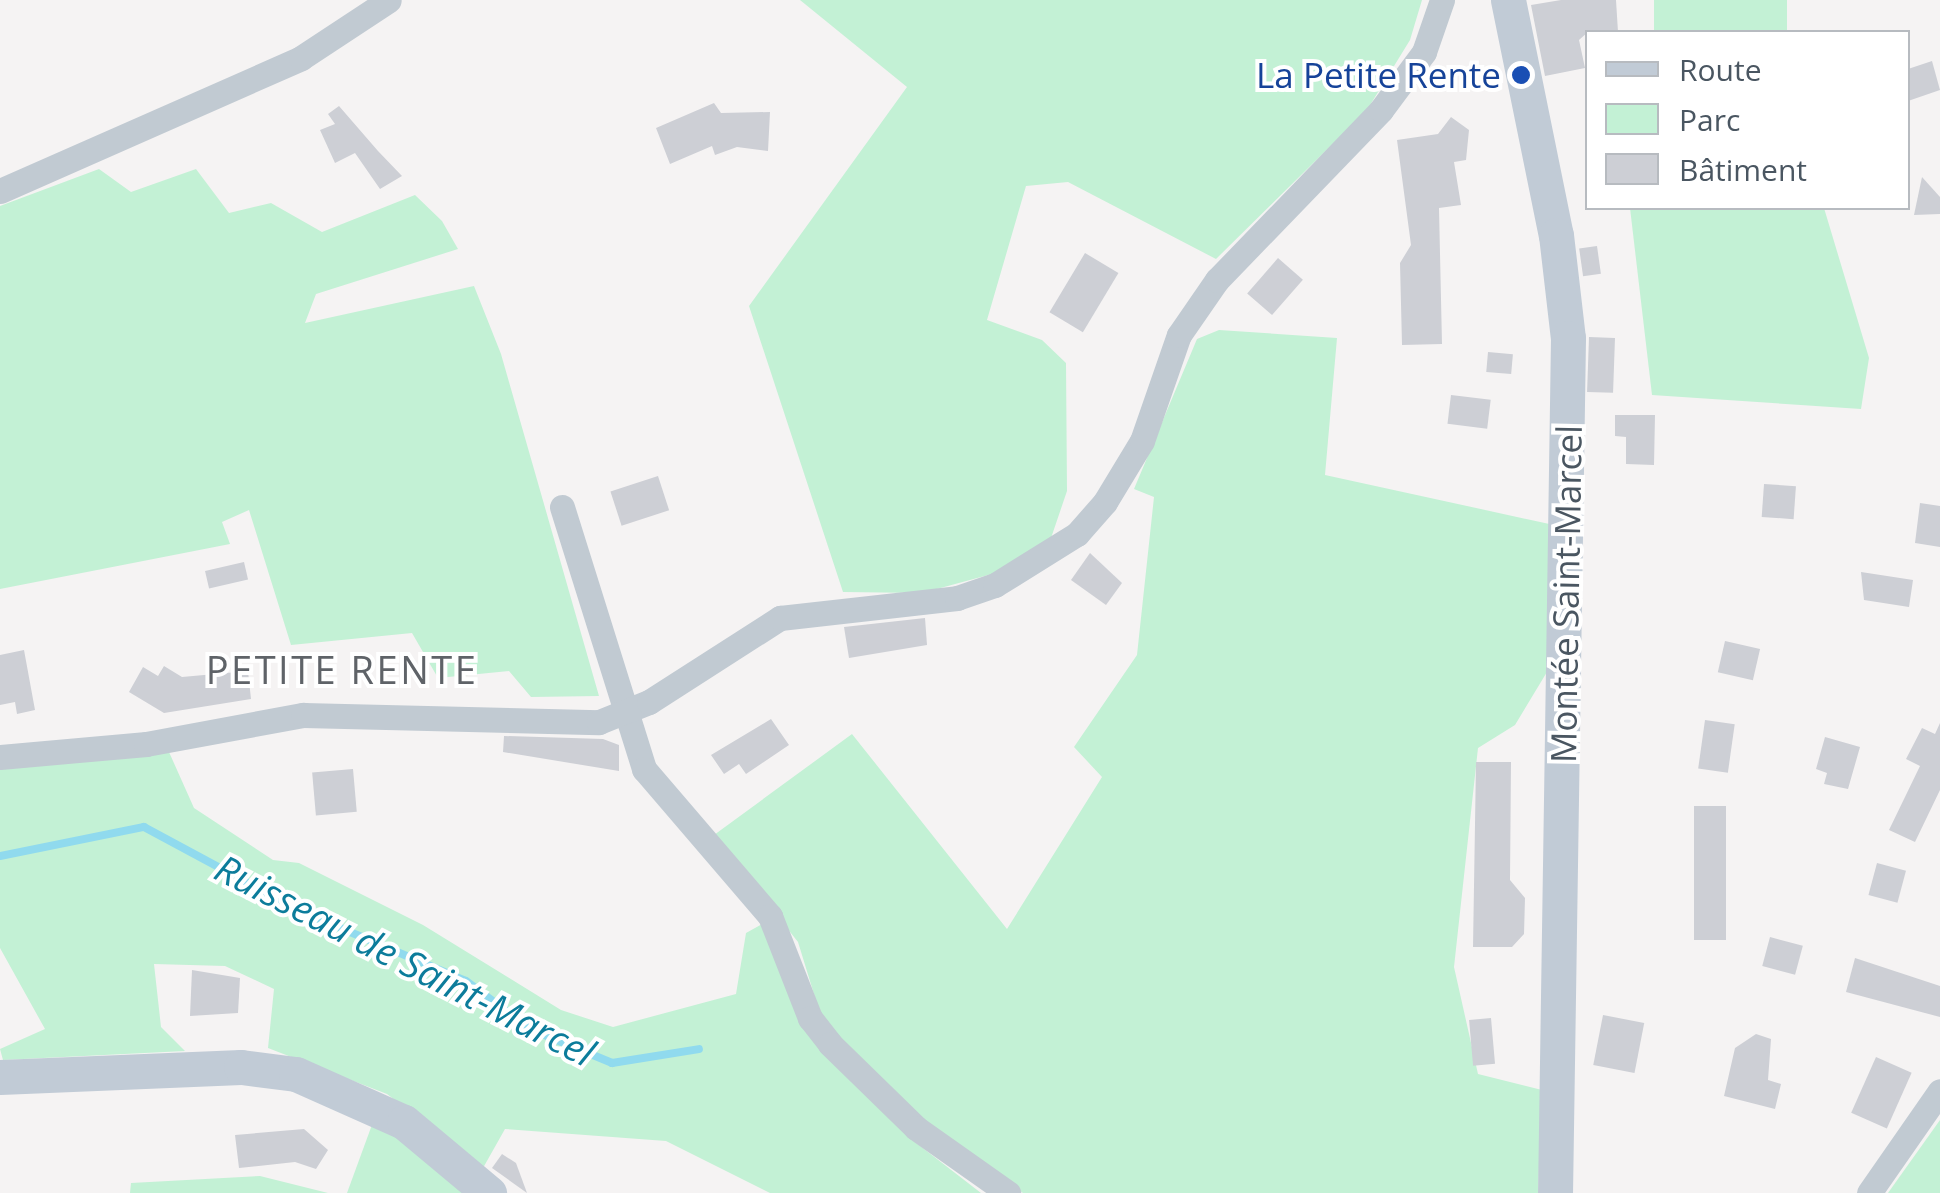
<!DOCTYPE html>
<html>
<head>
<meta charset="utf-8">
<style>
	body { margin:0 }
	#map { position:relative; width:1940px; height:1193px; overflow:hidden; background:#f5f3f3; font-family:"Open Sans",sans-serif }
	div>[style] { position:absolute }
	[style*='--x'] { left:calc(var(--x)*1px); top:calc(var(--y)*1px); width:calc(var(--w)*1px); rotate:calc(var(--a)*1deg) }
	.green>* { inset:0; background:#c3f1d5; transform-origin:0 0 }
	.stream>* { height:8px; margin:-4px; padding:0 4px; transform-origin:4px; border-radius:4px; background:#90daee }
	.building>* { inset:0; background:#cdcfd5; transform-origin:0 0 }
	.street>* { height:25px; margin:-12.5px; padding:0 12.5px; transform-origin:12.5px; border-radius:12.5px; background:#c1cad2 }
	.secondary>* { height:35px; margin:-17.5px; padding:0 17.5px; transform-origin:17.5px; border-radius:17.5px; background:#c1cbd6 }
	.dots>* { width:28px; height:28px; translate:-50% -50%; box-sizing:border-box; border:5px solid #fff; border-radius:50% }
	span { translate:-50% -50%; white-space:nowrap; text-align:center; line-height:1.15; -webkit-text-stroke:8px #fff; paint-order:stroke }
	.transit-label { font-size:35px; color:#164399 }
	.right { translate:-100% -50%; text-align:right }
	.street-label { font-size:35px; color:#4a5661 }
	.neighbourhood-label { font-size:38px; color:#5f6368; letter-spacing:2.5px }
	.water-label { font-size:38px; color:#0c7c9b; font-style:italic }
	.legend { position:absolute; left:1585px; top:30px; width:325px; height:180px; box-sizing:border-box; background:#fff; border:2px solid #b7bbc0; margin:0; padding:12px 18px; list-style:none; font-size:30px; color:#4a5661 }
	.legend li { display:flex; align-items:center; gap:20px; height:50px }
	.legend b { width:50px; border:2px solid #b7bbc0 }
</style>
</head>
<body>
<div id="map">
	<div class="green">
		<i style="clip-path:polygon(800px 0,1422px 0,1410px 40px,1367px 110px,1216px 259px,1068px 182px,1026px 186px,987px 320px,1042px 340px,1066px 363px,1067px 491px,1050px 541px,1003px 571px,922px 593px,843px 592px,749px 306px,907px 87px)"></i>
		<i style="left:1654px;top:0;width:133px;height:32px"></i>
		<i style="clip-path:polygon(99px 169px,131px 192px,196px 169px,229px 213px,271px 203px,322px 232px,415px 195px,442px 221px,458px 249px,316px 294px,305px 323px,474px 286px,501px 354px,599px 696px,531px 697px,509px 671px,438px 678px,412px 633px,291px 645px,249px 510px,222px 522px,230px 544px,0 589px,0 206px)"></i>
		<i style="clip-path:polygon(1630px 208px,1824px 208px,1869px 358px,1861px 409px,1652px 395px)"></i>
		<i style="clip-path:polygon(1219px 330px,1337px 338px,1325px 475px,1554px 525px,1550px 667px,1515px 725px,1478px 748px,1454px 967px,1478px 1074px,1542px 1090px,1538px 1193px,1023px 1193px,903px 1106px,821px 1017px,798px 942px,714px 835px,852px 734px,1007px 929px,1102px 777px,1074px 747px,1137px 655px,1154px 497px,1134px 489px,1197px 339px)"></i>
		<i style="clip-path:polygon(169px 752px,194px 808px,273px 860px,299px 863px,423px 925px,561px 1010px,613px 1027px,736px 994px,746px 933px,764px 923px,788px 984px,915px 1142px,981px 1193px,770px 1193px,666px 1141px,505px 1129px,483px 1168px,387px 1094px,268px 1048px,274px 989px,225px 966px,154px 964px,161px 1027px,185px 1051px,3px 1060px,0 1049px,45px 1029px,0 948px,0 763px)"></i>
		<i style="clip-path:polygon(1940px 1120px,1940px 1193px,1888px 1193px)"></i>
		<i style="clip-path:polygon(373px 1122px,420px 1151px,471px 1193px,347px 1193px)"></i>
		<i style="clip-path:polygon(260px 1176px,328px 1193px,130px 1193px,131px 1183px)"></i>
	</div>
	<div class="stream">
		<i style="--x:0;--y:856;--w:147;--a:-11.4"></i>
		<i style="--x:144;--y:827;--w:175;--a:28.3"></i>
		<i style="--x:298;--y:910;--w:182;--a:22.9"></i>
		<i style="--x:466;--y:981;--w:80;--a:36.9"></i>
		<i style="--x:530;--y:1029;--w:89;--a:22.5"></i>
		<i style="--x:612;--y:1063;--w:88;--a:-9.1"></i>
	</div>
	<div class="building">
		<i style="clip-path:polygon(1561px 0,1616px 0,1618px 32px,1588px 32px,1579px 40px,1585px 68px,1545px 76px,1531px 5px)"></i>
		<i style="clip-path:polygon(1932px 61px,1940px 90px,1908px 101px,1908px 69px)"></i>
		<i style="clip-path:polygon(714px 103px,721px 113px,770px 112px,768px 151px,737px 147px,715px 155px,712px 146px,670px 164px,656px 128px)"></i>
		<i style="clip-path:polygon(339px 106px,378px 151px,402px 176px,380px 189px,355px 153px,335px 163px,320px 130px,335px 124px,328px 114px)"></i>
		<i style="clip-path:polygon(1451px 117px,1469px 130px,1466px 160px,1454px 162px,1461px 205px,1439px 208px,1442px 344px,1402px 345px,1400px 263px,1411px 245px,1397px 140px,1438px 134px)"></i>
		<i style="clip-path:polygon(1922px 177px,1940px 197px,1940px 214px,1914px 215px)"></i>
		<i style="left:1597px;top:246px;width:28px;height:18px;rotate:82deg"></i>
		<i style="left:1085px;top:253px;width:39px;height:69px;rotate:31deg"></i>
		<i style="left:1278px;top:258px;width:33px;height:47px;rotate:41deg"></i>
		<i style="left:1589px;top:337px;width:26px;height:55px;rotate:2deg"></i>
		<i style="left:1488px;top:352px;width:25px;height:20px;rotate:5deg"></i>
		<i style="left:1451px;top:395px;width:40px;height:29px;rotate:7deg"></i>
		<i style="clip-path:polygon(1615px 415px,1655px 415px,1654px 465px,1626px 464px,1626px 437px,1615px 436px)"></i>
		<i style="left:658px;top:476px;width:36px;height:50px;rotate:72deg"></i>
		<i style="left:1764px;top:484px;width:32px;height:33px;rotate:4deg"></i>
		<i style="clip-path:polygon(1920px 503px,1940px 506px,1940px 547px,1915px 543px)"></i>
		<i style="clip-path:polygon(1090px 553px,1122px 583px,1106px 605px,1071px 580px)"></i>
		<i style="left:244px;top:562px;width:18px;height:40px;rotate:77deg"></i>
		<i style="clip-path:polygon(1861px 572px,1913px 580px,1909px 607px,1864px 600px)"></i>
		<i style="clip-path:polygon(925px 618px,927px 645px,849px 658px,844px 627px)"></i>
		<i style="left:1725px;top:641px;width:36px;height:32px;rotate:13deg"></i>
		<i style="clip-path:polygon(24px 650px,35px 710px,17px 714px,15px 702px,0 705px,0 655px)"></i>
		<i style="clip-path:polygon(164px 666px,182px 677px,248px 671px,251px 699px,164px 713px,129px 692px,143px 667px,158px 676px)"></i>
		<i style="clip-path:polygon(771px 719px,789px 745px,746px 774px,739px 764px,724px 774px,711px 755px)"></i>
		<i style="left:1705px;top:720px;width:30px;height:49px;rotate:8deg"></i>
		<i style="clip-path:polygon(1940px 723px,1940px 790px,1915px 842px,1889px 830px,1920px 766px,1906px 759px,1922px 728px,1935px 734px)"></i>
		<i style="clip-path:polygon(504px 736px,603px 739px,619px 745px,619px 771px,503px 752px)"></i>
		<i style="clip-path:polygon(1825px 737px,1860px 747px,1848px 789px,1824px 784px,1827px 773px,1816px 769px)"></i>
		<i style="clip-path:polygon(1476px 762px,1511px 762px,1510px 880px,1525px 898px,1524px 934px,1512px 947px,1473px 947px)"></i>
		<i style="left:353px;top:769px;width:43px;height:41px;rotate:85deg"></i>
		<i style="left:1694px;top:806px;width:32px;height:134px"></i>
		<i style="left:1877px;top:863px;width:30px;height:33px;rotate:15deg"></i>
		<i style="left:1770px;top:937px;width:34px;height:30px;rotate:15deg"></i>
		<i style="clip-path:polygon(1855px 958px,1940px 986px,1940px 1017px,1846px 992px)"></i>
		<i style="clip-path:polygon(192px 970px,240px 978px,238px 1013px,190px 1016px)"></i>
		<i style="left:1603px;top:1015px;width:42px;height:51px;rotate:11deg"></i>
		<i style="left:1491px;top:1018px;width:46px;height:22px;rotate:85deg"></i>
		<i style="clip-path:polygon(1756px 1034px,1771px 1039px,1768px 1080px,1781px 1084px,1775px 1109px,1724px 1096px,1735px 1048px)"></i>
		<i style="left:1876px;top:1057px;width:39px;height:61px;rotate:24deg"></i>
		<i style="clip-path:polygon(304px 1129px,328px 1150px,316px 1169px,295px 1162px,239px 1168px,235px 1135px)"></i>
		<i style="clip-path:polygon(502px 1154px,516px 1163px,527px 1193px,492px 1168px)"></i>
	</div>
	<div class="street">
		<i style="--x:0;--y:191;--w:329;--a:-23.8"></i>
		<i style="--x:301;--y:58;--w:105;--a:-33.4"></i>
		<i style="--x:562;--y:507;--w:275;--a:72.6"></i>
		<i style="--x:644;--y:769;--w:194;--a:49.4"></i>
		<i style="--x:770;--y:916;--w:110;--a:68.6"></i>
		<i style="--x:810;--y:1018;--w:33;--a:52"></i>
		<i style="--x:830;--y:1044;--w:120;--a:44.3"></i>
		<i style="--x:916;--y:1128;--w:113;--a:35.2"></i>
		<i style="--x:0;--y:757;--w:147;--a:-5.1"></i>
		<i style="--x:146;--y:744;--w:160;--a:-10.5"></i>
		<i style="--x:303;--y:715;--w:296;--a:1.4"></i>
		<i style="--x:599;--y:722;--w:54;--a:-21.8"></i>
		<i style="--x:649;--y:702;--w:156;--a:-32.7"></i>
		<i style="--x:780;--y:618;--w:178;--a:-6.4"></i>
		<i style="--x:957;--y:598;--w:40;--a:-18.9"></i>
		<i style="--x:995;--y:585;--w:97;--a:-31.9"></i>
		<i style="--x:1077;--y:534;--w:43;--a:-48.8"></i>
		<i style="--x:1105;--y:502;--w:71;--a:-58.8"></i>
		<i style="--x:1142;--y:441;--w:112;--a:-70.8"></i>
		<i style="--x:1179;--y:335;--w:67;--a:-55.4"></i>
		<i style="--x:1217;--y:280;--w:236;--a:-46"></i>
		<i style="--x:1381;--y:110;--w:72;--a:-53.4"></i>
		<i style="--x:1424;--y:52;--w:55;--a:-70.9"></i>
		<i style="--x:1869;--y:1193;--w:124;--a:-55.2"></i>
	</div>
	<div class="secondary">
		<i style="--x:1508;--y:0;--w:240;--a:78.5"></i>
		<i style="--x:1556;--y:235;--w:104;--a:83.4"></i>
		<i style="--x:1568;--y:338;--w:855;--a:90.87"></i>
		<i style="--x:0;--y:1077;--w:241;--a:-2.4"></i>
		<i style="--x:241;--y:1067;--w:55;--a:7.3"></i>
		<i style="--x:296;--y:1074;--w:118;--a:24"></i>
		<i style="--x:404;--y:1122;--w:111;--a:39.9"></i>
	</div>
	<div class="dots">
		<i style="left:1521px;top:75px;background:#1a4fb4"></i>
	</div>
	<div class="transit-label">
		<span class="right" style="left:1501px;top:75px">La Petite Rente</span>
	</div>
	<div class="street-label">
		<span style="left:1566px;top:594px;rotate:-89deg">Montée Saint-Marcel</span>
	</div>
	<div class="neighbourhood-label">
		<span style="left:342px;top:670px">PETITE RENTE</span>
	</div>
	<div class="water-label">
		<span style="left:405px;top:960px;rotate:27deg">Ruisseau de Saint-Marcel</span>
	</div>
	<ul class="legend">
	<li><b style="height:12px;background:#c1cbd6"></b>Route</li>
	<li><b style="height:28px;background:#c3f1d5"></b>Parc</li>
	<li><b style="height:28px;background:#cdcfd5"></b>Bâtiment</li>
	</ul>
</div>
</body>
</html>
